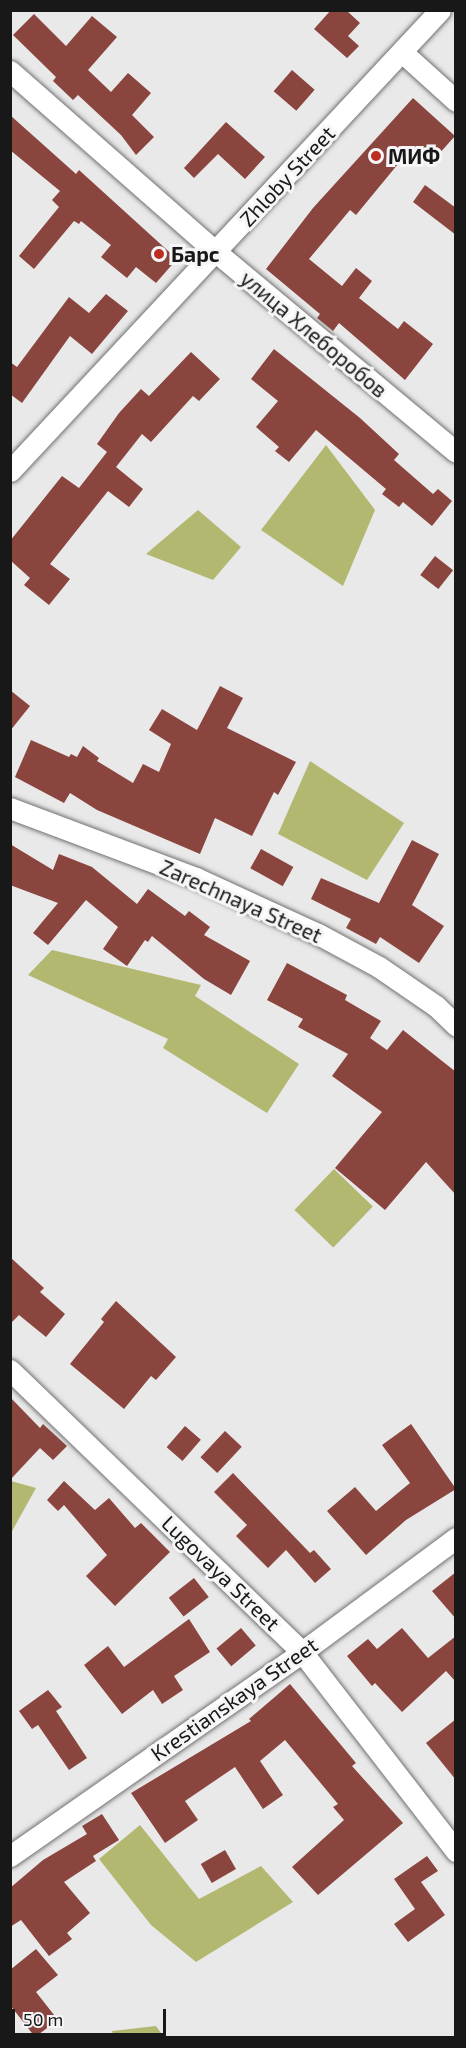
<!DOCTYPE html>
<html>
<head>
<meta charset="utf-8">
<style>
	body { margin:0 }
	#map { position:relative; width:466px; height:2048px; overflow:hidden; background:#e9e9ea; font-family:"Exo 2",sans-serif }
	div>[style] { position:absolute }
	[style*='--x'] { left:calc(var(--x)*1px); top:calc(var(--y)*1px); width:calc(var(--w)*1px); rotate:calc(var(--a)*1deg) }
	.forest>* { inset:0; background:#b3b870; transform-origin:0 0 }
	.building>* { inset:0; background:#8a453e; transform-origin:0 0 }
	.roads { filter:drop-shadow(0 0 2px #717172) drop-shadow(0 0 2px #717172) }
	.minor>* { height:21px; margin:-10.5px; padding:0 10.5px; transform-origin:10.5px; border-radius:10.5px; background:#fff }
	.dots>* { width:16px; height:16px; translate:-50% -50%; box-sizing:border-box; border:3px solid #f6f6f8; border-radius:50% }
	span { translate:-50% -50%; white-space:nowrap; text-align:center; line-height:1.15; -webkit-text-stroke:6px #f6f6f8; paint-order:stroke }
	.poi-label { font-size:21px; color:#181818; font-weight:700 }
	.left { translate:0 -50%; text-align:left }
	.street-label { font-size:21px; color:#181818 }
	.frame { position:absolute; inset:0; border:12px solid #181818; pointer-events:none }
	.scale { position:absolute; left:12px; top:2009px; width:154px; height:27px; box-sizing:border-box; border:3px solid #181818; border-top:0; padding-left:8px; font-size:18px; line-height:21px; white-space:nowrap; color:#181818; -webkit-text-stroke:4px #f6f6f8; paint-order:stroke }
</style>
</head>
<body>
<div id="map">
	<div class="forest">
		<i style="clip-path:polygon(326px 445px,375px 510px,343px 586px,261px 530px)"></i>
		<i style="clip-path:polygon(198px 510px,241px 547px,213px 580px,146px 554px)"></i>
		<i style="clip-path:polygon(310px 761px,404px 823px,367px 880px,278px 834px)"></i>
		<i style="clip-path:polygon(52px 950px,201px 985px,195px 996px,299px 1064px,267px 1113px,163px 1048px,168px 1039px,28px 975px)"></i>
		<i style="left:334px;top:1169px;width:54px;height:57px;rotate:44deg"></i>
		<i style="clip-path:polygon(11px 1481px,36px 1488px,11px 1533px,10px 1481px)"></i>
		<i style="clip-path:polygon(140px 1825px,199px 1899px,261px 1866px,293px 1902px,196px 1962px,151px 1925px,99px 1859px)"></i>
		<i style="clip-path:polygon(156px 2026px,164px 2037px,114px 2037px,112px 2031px)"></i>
	</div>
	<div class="building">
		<i style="clip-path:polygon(331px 10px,346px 10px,360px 23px,348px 36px,359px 46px,347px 58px,314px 29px)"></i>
		<i style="clip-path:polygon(34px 14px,66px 46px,92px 16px,117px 37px,88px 70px,111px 92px,128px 73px,151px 93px,132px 115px,154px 137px,136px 155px,121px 135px,78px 95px,73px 100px,53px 81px,56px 77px,13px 35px)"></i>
		<i style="left:292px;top:70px;width:30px;height:28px;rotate:41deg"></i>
		<i style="clip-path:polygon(413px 98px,455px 136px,430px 164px,412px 147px,356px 215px,350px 210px,309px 259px,342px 286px,356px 268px,372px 281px,359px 298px,398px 329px,404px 321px,433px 344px,405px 380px,339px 323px,333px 331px,317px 318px,320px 314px,266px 269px,313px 208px)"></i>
		<i style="clip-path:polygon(10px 115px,76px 174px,79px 170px,177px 259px,156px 283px,136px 267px,127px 278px,101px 257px,111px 245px,81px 221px,79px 224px,74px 221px,34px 269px,19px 256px,59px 207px,52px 200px,60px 191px,10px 150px)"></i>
		<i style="clip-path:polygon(226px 122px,265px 157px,245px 179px,218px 154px,194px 178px,184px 168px)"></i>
		<i style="clip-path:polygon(425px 185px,456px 208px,456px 235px,413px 202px)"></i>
		<i style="clip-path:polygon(106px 294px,128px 311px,92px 354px,70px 336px,22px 403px,10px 394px,10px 362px,17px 367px,69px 297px,89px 313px)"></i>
		<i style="clip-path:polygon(274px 349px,360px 418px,399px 454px,394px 460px,433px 494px,438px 489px,452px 501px,432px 526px,403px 502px,399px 507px,382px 494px,386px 489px,316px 430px,289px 462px,275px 451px,279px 447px,256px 427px,278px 401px,251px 379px)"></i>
		<i style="clip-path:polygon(191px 352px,220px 379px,199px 401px,193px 396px,151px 442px,142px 434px,116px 467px,143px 489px,129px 507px,108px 491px,50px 564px,70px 579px,49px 605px,24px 585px,30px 578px,10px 560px,10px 541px,62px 476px,79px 488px,107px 452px,97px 444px,119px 413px,141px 389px,149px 396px)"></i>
		<i style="left:435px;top:556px;width:23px;height:24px;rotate:38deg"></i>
		<i style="clip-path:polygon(220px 686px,243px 698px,227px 728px,296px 762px,278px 795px,274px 792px,252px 836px,215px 818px,200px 854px,97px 810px,70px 793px,64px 803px,15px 777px,31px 740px,69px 757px,71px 754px,77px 757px,83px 746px,99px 758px,97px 761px,133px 783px,143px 764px,159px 772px,171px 744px,149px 730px,162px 709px,197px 730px)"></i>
		<i style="clip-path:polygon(10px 690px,30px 706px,10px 731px)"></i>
		<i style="clip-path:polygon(412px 840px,439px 854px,412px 905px,444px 926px,419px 963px,380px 937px,376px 944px,346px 928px,351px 919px,311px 899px,321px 878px,379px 903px)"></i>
		<i style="clip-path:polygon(10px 844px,53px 870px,59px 854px,92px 867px,137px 904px,148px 889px,185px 916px,189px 911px,210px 927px,204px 935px,250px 961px,231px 995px,204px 979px,152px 936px,148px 942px,145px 940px,127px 966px,103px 949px,118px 927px,86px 900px,48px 945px,33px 933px,58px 903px,10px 885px)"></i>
		<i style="left:261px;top:849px;width:37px;height:22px;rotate:29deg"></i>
		<i style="clip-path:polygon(287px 963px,347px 995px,345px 1000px,381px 1021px,370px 1038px,387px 1050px,403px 1030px,456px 1072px,456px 1195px,426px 1162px,385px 1210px,335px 1168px,382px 1112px,332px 1076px,348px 1054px,298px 1027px,303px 1019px,267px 1000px)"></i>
		<i style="clip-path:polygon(10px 1257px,44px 1288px,40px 1292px,65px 1314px,46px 1337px,19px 1315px,10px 1324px)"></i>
		<i style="clip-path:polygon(116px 1301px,176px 1357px,156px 1380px,151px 1376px,124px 1409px,70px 1364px,104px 1322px,101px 1319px)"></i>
		<i style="clip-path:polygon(10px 1397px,40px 1428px,43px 1424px,67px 1446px,53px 1460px,40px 1448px,10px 1480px)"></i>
		<i style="clip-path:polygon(411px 1424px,456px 1489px,406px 1520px,366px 1555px,327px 1511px,355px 1487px,376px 1511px,410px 1483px,382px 1445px)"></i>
		<i style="left:185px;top:1426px;width:21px;height:28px;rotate:41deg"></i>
		<i style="left:225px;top:1431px;width:23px;height:36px;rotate:43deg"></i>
		<i style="clip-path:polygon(233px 1473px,310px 1553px,314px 1550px,331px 1569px,315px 1583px,286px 1550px,268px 1568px,236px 1536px,247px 1525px,214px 1492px)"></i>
		<i style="clip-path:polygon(64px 1481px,95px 1510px,109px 1498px,135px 1528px,141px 1523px,170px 1552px,115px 1606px,86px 1576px,107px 1555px,64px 1505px,58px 1511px,47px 1500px)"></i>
		<i style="clip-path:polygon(456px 1572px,456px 1619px,432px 1591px)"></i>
		<i style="left:194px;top:1578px;width:24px;height:32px;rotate:52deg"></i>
		<i style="clip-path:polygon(189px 1619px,210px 1652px,174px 1676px,183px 1690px,162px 1704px,153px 1690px,122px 1714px,84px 1665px,108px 1646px,124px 1667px)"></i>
		<i style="left:241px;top:1628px;width:23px;height:32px;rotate:50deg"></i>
		<i style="clip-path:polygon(402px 1628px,428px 1658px,456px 1636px,456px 1682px,446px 1671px,402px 1712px,375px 1683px,372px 1686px,347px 1656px,368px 1639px,377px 1649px)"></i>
		<i style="clip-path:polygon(290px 1684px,356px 1763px,352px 1766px,403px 1823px,318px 1895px,292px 1867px,344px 1820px,333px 1807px,338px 1804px,285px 1740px,260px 1761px,283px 1795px,263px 1809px,235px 1767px,185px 1801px,198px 1820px,165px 1843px,131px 1793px,251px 1721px,249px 1719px)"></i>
		<i style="clip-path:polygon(48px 1690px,62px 1707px,56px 1711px,87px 1758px,69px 1770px,38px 1725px,32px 1729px,19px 1711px)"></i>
		<i style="clip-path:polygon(456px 1719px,456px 1780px,426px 1743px)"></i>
		<i style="clip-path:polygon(102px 1814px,119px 1840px,93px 1856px,96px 1861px,64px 1882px,90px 1913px,67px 1933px,72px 1939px,49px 1956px,21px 1920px,10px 1927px,10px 1888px,43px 1860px,87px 1834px,82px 1826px)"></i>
		<i style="left:225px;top:1850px;width:22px;height:28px;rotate:60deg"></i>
		<i style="clip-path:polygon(427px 1856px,438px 1871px,421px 1882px,445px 1915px,408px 1942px,394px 1924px,415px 1909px,394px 1879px)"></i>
		<i style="clip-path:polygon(36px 1949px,58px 1975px,36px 1992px,58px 2020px,35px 2037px,10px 2005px,10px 1970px)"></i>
	</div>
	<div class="roads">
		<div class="minor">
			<i style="--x:402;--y:52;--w:73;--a:42.2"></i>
			<i style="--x:10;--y:71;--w:274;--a:41.3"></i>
			<i style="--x:216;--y:252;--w:312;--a:39.8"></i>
			<i style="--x:10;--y:471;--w:630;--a:-46.99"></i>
			<i style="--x:10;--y:808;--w:199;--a:20.6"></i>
			<i style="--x:196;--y:878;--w:134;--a:24.7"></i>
			<i style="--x:318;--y:934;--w:69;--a:28.4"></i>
			<i style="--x:379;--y:967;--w:69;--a:34.4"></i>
			<i style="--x:436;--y:1006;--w:28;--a:44"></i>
			<i style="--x:10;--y:1370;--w:406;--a:44"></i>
			<i style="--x:302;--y:1652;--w:252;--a:52.3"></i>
			<i style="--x:10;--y:1856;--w:356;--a:-34.9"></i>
			<i style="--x:302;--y:1652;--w:192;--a:-36.5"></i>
		</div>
	</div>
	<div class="dots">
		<i style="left:376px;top:156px;background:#bb2e20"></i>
		<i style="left:159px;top:254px;background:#bb2e20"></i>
	</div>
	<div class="poi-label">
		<span class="left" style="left:388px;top:156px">МИФ</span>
		<span class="left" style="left:171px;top:254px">Барс</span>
	</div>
	<div class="street-label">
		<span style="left:287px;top:176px;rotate:-47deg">Zhloby Street</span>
		<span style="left:314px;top:334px;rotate:40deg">улица Хлеборобов</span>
		<span style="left:241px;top:901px;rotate:24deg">Zarechnaya Street</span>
		<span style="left:221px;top:1573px;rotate:44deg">Lugovaya Street</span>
		<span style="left:234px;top:1699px;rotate:-35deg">Krestianskaya Street</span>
	</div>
	<div class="frame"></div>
	<div class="scale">50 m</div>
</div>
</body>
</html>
